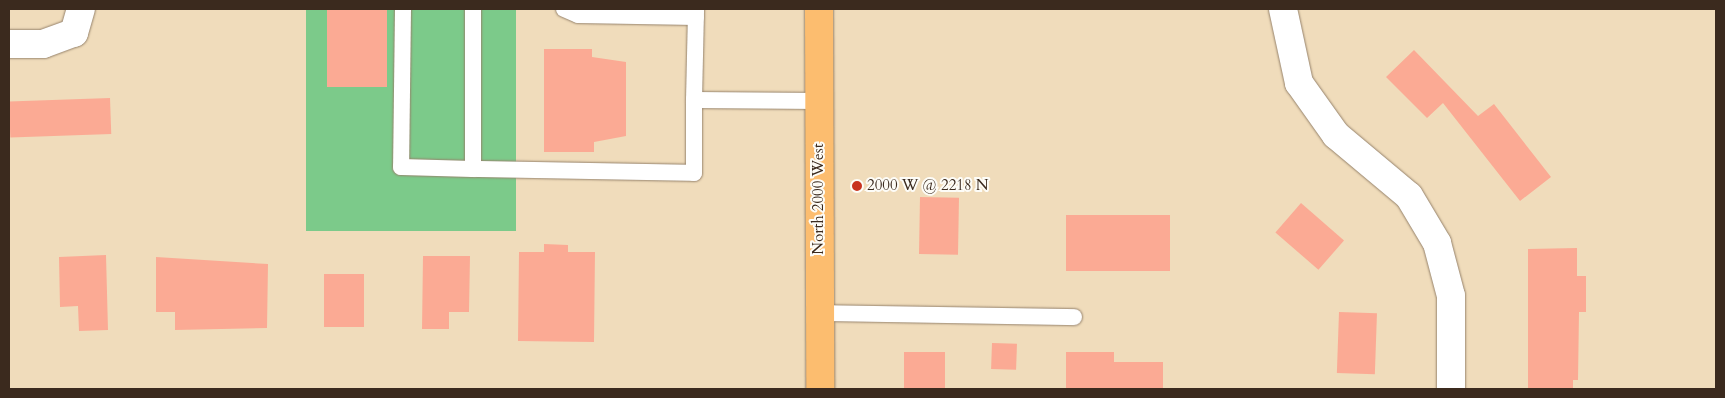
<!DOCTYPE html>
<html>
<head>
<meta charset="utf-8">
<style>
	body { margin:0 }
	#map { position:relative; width:1725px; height:398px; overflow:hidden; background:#f0dcbb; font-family:Cardo,serif }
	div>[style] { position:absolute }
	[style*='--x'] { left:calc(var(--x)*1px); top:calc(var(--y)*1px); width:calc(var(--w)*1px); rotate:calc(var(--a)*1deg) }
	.green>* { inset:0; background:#7cca8a; transform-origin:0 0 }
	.building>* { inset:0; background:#fbaa94; transform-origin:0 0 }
	.roads { filter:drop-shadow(0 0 1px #96836c) drop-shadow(0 0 1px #96836c) }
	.service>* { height:16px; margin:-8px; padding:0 8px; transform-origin:8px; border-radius:8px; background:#fff }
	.minor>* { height:28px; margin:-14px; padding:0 14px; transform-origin:14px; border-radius:14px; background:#fff }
	.primary>* { height:28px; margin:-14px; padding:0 14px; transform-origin:14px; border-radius:14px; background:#fcbd6f }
	.dots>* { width:14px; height:14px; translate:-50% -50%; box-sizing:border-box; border:2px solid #fdfcf7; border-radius:50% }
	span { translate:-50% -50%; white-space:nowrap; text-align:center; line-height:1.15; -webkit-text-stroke:4px #fdfcf7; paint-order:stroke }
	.poi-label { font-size:15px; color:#3b2a1e }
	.left { translate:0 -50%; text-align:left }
	.street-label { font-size:15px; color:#3b2a1e }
	.frame { position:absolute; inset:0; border:10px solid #3b2a1e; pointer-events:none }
</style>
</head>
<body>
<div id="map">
	<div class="green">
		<i style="left:306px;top:9px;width:210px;height:222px"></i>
	</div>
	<div class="building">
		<i style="left:327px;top:9px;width:60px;height:78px"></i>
		<i style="clip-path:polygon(544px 49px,592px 49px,592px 57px,626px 62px,626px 136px,594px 142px,594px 152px,544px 152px)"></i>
		<i style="clip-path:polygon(1414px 50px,1478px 116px,1494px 104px,1551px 177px,1520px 201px,1443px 103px,1427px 118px,1386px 77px)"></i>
		<i style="left:110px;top:98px;width:36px;height:101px;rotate:88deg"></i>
		<i style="left:920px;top:197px;width:39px;height:57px;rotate:1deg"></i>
		<i style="left:1301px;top:203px;width:57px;height:39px;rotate:41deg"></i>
		<i style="left:1066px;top:215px;width:104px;height:56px"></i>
		<i style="clip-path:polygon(544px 244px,568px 245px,568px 252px,595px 252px,594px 342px,518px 341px,519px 252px,544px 252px)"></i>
		<i style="clip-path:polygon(1577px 248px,1577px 276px,1586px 276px,1586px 312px,1579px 312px,1578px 380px,1573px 380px,1573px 389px,1528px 389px,1528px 249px)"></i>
		<i style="clip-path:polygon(106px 255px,108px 330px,79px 331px,78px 306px,60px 307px,59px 257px)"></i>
		<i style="clip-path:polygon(423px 256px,470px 256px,469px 312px,449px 312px,449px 329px,422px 329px)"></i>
		<i style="clip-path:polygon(156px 257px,268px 264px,267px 328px,175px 330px,175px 312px,156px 312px)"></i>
		<i style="left:324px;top:274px;width:40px;height:53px"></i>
		<i style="left:1339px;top:312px;width:38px;height:61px;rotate:2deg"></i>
		<i style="left:992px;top:343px;width:25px;height:26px;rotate:2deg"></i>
		<i style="left:904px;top:352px;width:41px;height:37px"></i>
		<i style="clip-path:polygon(1066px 352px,1114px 352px,1114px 362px,1163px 362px,1163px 389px,1066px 389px)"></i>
	</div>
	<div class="roads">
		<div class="service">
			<i style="--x:403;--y:9;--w:158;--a:90.7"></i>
			<i style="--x:401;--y:167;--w:72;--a:1.6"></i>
			<i style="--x:473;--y:9;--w:160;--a:90"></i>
			<i style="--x:473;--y:169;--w:221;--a:1"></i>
			<i style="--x:694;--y:173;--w:73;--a:-90"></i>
			<i style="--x:694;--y:100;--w:125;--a:0.5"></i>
			<i style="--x:564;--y:9;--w:15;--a:23"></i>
			<i style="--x:578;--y:15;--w:118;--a:1"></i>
			<i style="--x:694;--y:100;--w:91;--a:-88.7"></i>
			<i style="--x:819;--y:313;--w:255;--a:0.9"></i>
		</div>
		<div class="minor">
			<i style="--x:1283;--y:9;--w:76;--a:77.8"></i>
			<i style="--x:1299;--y:83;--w:64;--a:54.6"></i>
			<i style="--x:1336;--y:135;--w:95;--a:39.9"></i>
			<i style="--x:1409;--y:196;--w:55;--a:59.2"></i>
			<i style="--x:1437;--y:243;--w:55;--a:75.2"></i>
			<i style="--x:1451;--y:296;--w:93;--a:90"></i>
			<i style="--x:9;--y:44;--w:34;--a:0"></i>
			<i style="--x:43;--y:44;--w:33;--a:-20"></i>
			<i style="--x:74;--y:33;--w:25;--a:-74"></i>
		</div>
		<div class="primary">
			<i style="--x:819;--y:9;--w:380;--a:89.8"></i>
		</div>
	</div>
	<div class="dots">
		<i style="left:857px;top:186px;background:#c8321e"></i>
	</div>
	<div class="poi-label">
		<span class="left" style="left:867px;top:186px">2000 W @ 2218 N</span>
	</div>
	<div class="street-label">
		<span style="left:819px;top:199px;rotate:-90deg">North 2000 West</span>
	</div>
	<div class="frame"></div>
</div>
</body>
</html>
